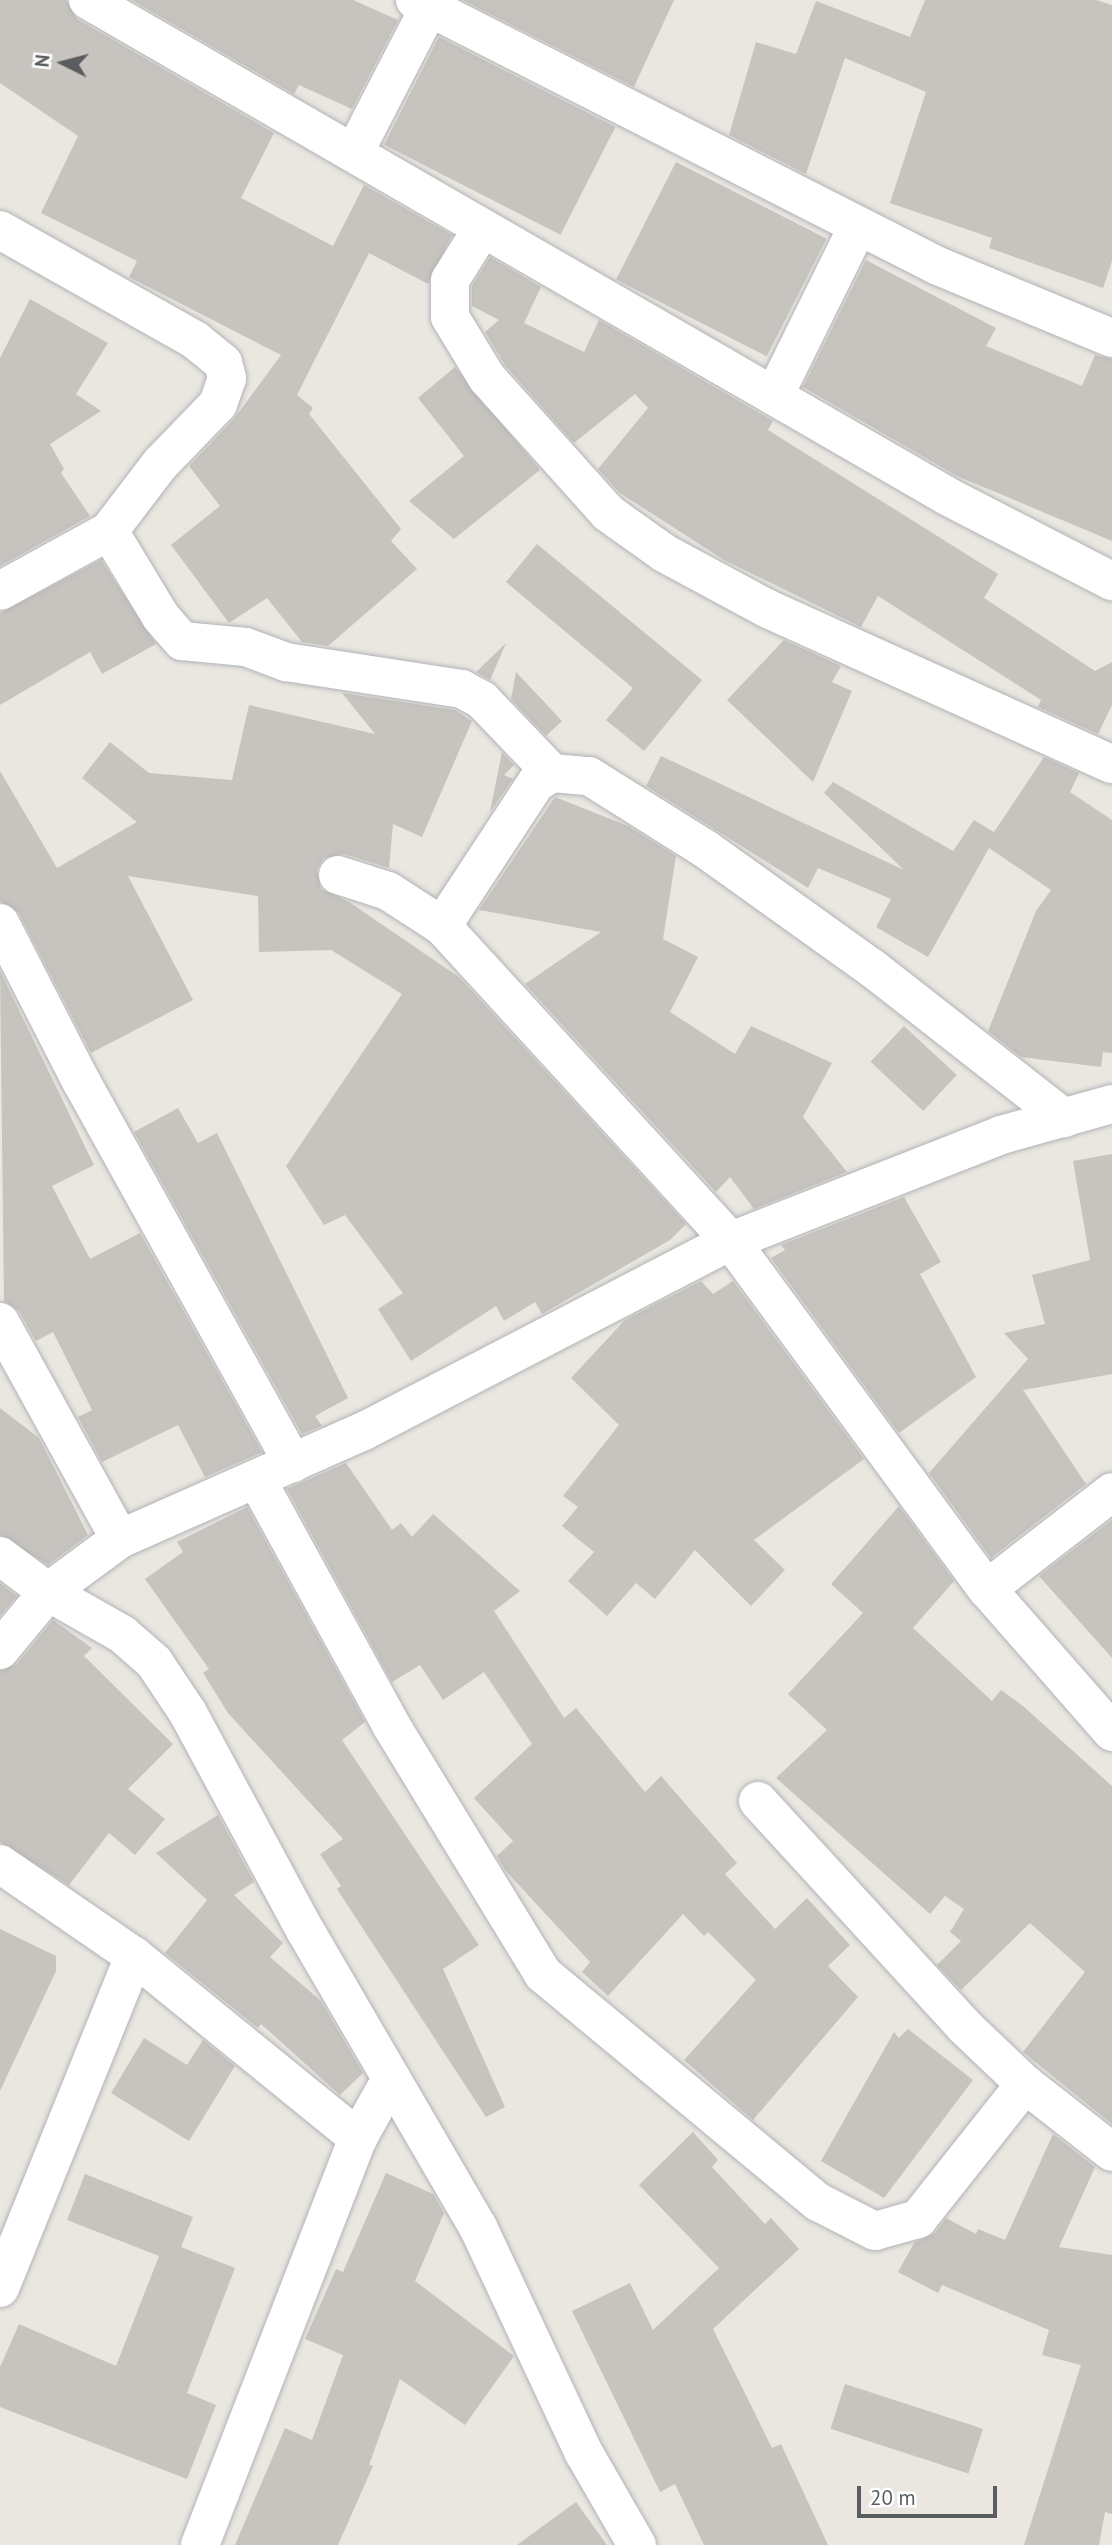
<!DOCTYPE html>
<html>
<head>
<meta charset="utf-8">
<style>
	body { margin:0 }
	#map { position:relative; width:1112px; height:2545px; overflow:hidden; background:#eae6e0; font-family:"PT Sans",sans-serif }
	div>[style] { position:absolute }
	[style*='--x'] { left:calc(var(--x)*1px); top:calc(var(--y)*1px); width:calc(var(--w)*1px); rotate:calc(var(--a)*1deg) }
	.building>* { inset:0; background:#c7c3be; transform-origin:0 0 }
	.roads { filter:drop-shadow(0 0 2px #b0b4b6) drop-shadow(0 0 2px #b0b4b6) }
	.minor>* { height:38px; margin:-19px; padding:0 19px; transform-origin:19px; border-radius:19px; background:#fff }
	span { translate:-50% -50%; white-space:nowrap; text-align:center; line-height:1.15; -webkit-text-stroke:7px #fff; paint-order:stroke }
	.north { position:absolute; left:28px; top:28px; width:70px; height:70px; -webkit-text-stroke:5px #fff; paint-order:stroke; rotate:276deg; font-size:19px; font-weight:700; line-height:28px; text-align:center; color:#595d5f }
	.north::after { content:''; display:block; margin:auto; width:24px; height:32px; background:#595d5f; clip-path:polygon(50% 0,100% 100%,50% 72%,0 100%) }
	.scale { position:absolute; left:857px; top:2486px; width:140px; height:32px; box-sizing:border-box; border:4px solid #595d5f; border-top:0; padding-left:9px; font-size:21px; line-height:24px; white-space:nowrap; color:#595d5f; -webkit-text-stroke:5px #fff; paint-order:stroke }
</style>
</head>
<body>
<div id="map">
	<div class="building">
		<i style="clip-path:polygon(0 0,66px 0,77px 19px,274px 133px,241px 198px,333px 246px,364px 185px,452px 235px,428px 284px,369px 253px,297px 395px,313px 408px,309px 414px,401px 529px,391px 541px,417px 569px,328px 646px,302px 642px,267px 598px,229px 623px,171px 545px,220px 506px,189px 466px,234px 419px,281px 355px,129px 277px,137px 261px,41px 213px,78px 136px,0 83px)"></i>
		<i style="clip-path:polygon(132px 0,353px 0,398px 20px,352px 109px,299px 85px,294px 94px)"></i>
		<i style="clip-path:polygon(463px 0,674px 0,634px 87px)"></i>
		<i style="clip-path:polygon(925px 0,1096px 0,1112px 5px,1112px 261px,1103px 288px,989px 248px,992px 238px,890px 203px,926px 92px,845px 58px,806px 174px,729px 135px,756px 42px,796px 54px,816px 1px,910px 37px)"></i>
		<i style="left:439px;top:37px;width:198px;height:121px;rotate:27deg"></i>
		<i style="left:676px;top:162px;width:169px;height:132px;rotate:27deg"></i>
		<i style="clip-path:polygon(490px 257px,541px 287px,524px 323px,584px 352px,599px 320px,773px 421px,768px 430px,998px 574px,984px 598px,1095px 671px,1112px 662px,1112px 705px,1098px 734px,1038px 707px,1041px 700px,878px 596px,861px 627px,724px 560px,620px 493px,598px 469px,648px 408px,635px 394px,574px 443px,505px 365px,485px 332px,499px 320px,472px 306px,472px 286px)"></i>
		<i style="clip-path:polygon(866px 260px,996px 328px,986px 346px,1082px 386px,1095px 355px,1112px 359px,1112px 541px,957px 476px,803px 387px)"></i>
		<i style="clip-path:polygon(30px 299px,108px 343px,76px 394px,101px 411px,50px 444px,64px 469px,61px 473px,90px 516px,0 566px,0 358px)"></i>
		<i style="clip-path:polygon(455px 367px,540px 470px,454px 539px,409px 501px,464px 456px,418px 398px)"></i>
		<i style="clip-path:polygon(537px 544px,702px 680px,644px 751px,606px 720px,633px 688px,506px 582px)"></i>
		<i style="clip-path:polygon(101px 560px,156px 644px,102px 674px,90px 652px,0 705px,0 613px)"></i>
		<i style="clip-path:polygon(784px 640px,841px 666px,832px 682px,852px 691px,813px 782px,727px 700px)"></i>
		<i style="clip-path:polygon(506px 643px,490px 680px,476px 672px)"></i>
		<i style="clip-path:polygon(516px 672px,562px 721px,546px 736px,511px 699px)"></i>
		<i style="clip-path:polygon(342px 693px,455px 710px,472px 721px,422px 837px,393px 824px,389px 868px,344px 854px,324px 858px,317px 869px,321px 889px,349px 902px,459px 977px,686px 1224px,670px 1240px,542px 1314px,535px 1302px,504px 1321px,496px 1306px,411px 1361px,378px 1309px,403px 1293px,345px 1215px,324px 1225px,286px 1166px,402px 994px,331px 950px,259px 952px,258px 896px,128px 876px,193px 1000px,91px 1053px,19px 913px,0 901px,0 771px,57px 868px,137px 822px,82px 778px,110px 742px,149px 773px,232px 780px,249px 705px,375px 734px)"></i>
		<i style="clip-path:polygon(502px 752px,514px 765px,504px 775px,513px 779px,490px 812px)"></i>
		<i style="clip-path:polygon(661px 756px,904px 870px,824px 793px,833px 782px,953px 851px,974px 820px,994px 832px,1044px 757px,1079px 773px,1070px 792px,1112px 820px,1112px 1053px,1103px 1052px,1101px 1067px,1021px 1057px,988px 1031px,1036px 911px,1051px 890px,989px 848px,928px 957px,876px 927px,891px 899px,818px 868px,808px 888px,646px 786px)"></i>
		<i style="clip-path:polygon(555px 797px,628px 826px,676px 856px,663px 939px,698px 957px,670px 1012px,735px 1054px,751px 1026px,832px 1063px,803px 1117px,847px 1172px,754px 1209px,730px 1177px,716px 1192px,525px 984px,601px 932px,479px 910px)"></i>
		<i style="clip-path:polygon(0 971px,94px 1165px,52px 1186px,90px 1259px,140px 1233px,262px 1452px,205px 1477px,178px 1425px,102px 1462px,78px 1417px,92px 1410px,53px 1332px,36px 1341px,19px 1311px,4px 1301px)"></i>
		<i style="left:904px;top:1026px;width:72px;height:49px;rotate:43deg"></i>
		<i style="clip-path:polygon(178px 1108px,198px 1143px,217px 1133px,348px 1398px,315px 1416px,322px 1426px,302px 1434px,134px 1132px)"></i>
		<i style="clip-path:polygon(1112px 1154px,1112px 1374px,1023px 1390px,1086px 1484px,991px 1558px,929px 1473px,1028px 1359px,1004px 1333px,1045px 1324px,1032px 1275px,1090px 1260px,1073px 1161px)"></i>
		<i style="clip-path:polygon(904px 1197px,941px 1262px,920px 1274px,976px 1377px,899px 1433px,771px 1258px,785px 1250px,781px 1245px)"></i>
		<i style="clip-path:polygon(701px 1281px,713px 1294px,733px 1281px,864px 1459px,754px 1540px,785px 1570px,751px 1606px,695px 1550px,655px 1599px,636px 1583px,607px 1616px,568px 1581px,594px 1552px,562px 1526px,578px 1507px,563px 1496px,619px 1425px,571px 1378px,625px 1320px)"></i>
		<i style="clip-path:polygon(0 1408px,39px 1438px,88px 1535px,48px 1565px,0 1535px)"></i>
		<i style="clip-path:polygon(346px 1463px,392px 1530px,401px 1523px,412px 1537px,433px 1514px,520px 1591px,494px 1611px,564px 1718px,576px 1708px,645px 1792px,661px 1776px,737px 1863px,725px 1874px,775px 1929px,807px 1898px,850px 1945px,828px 1966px,858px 1997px,753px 2120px,684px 2060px,756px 1980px,708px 1932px,704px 1936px,683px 1914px,608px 1996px,582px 1972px,590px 1962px,505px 1870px,497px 1856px,513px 1841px,474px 1798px,532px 1744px,484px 1672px,443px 1700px,420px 1665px,392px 1682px,287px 1489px)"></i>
		<i style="clip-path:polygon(899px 1506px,954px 1581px,913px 1628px,992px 1701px,1001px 1690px,1023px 1706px,1112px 1786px,1112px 2124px,1023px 2052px,1085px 1972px,1030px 1923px,961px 1990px,937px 1965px,961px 1941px,950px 1932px,964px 1909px,945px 1896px,930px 1914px,776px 1778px,827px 1730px,788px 1694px,863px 1613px,831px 1584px)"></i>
		<i style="clip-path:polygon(247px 1507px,365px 1722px,342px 1740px,479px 1945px,443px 1969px,505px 2107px,486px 2117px,337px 1889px,341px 1886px,320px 1854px,343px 1839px,228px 1713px,203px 1673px,209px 1669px,145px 1579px,183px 1552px,177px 1542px)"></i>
		<i style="clip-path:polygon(1112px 1520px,1112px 1658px,1039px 1576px)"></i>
		<i style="clip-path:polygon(0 1583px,17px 1596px,0 1616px)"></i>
		<i style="clip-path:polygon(53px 1620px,92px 1648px,84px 1656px,173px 1744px,128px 1789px,165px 1819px,135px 1855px,109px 1833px,69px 1885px,0 1842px,0 1671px,17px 1664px)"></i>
		<i style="clip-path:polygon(218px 1815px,254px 1882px,234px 1895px,283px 1943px,270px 1957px,321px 2001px,363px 2073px,340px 2095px,261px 2024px,258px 2028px,165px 1953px,207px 1900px,156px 1853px)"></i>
		<i style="clip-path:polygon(0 1929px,56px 1956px,56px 1971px,0 2091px)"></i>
		<i style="clip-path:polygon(908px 2029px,973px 2080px,884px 2198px,821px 2161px,894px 2032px,899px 2038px)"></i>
		<i style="clip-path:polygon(144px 2038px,187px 2065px,203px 2040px,235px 2066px,189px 2141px,111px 2093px)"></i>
		<i style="clip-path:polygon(693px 2132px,718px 2160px,712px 2167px,765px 2224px,771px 2218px,799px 2249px,713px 2329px,772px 2448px,781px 2444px,828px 2545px,704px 2545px,675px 2484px,660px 2492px,572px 2311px,630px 2283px,653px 2330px,719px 2268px,639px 2185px)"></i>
		<i style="clip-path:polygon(1053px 2134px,1095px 2167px,1059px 2247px,1112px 2255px,1112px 2514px,1105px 2512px,1099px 2545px,1024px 2545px,1081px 2365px,1042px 2355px,1049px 2330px,942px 2285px,938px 2293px,898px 2272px,914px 2243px,935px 2233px,946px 2218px,976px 2234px,978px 2229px,1005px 2240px)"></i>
		<i style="clip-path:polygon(386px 2173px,433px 2194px,444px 2213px,415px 2281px,514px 2356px,465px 2425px,400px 2379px,369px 2465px,373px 2466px,338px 2545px,235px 2545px,285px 2428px,312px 2440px,343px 2355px,305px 2339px,336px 2269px,343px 2272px)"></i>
		<i style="clip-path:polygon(85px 2174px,193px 2217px,181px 2247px,235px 2268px,187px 2393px,216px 2405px,187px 2479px,0 2407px,0 2367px,19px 2324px,116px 2366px,159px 2256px,67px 2220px)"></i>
		<i style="left:845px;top:2384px;width:145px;height:47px;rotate:18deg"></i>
		<i style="clip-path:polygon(576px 2502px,607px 2545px,517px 2545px)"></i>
	</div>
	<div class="roads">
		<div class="minor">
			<i style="--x:88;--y:0;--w:992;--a:30"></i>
			<i style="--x:947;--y:496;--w:186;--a:27.3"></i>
			<i style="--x:415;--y:0;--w:587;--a:26.96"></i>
			<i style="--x:938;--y:266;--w:188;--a:22.5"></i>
			<i style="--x:354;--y:153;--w:172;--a:-62.7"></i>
			<i style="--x:482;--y:229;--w:60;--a:122.1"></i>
			<i style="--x:450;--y:280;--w:37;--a:90"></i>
			<i style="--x:450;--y:317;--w:71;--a:58.8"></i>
			<i style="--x:487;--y:378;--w:181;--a:48.1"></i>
			<i style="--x:608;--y:513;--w:69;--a:35.5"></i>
			<i style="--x:664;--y:553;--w:118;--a:28.3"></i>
			<i style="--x:768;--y:609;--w:377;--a:24.3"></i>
			<i style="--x:0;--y:230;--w:224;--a:29.4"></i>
			<i style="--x:195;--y:340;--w:36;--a:39"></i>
			<i style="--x:223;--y:363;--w:16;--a:75"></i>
			<i style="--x:227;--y:378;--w:28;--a:109"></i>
			<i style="--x:218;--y:404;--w:83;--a:134"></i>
			<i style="--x:160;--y:464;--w:84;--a:127.3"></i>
			<i style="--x:109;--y:531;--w:124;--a:151.2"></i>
			<i style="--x:774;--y:396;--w:190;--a:-63.7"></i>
			<i style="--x:109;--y:531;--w:100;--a:58.8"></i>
			<i style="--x:161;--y:617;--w:32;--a:49"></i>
			<i style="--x:182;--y:641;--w:64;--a:5.4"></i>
			<i style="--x:246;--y:647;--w:43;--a:20.6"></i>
			<i style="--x:286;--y:662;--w:178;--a:8.7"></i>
			<i style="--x:462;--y:689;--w:23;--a:29"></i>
			<i style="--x:482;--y:700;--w:101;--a:46.2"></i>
			<i style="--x:338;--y:875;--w:52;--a:17.7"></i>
			<i style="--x:388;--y:891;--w:64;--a:32.9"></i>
			<i style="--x:442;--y:926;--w:427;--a:47.5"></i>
			<i style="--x:731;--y:1241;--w:432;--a:53.7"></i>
			<i style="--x:987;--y:1589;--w:190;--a:48.8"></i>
			<i style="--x:0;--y:923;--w:178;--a:62.9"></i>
			<i style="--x:81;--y:1081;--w:437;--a:61"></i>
			<i style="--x:442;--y:926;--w:171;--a:-56.7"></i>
			<i style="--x:536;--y:783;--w:19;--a:-32"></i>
			<i style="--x:552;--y:773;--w:37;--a:5"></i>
			<i style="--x:589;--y:776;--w:139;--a:32.1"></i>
			<i style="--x:707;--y:850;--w:203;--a:35.6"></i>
			<i style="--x:872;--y:968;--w:244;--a:38"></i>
			<i style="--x:0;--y:1322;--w:248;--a:61.1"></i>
			<i style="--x:257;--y:1480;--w:279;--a:61.3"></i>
			<i style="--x:391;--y:1725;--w:292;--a:58.6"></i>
			<i style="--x:543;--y:1974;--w:357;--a:39.7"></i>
			<i style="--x:818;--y:2202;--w:64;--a:27"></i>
			<i style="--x:875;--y:2231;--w:45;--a:-15.6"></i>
			<i style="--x:918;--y:2219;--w:172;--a:-51.6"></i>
			<i style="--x:0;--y:1556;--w:60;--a:36.9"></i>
			<i style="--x:48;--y:1592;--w:85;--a:29.6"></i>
			<i style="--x:122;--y:1634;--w:43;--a:41.2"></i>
			<i style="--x:154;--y:1662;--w:61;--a:56.3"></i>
			<i style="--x:188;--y:1713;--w:247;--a:61.7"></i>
			<i style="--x:305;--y:1930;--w:344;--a:59.8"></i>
			<i style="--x:478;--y:2227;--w:250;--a:64.9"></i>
			<i style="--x:584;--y:2453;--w:106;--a:60.1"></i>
			<i style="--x:987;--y:1589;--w:158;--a:-37.8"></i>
			<i style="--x:0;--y:1650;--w:75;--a:-50.4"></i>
			<i style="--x:48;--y:1592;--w:89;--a:-36.4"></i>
			<i style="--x:120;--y:1539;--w:267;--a:-23.9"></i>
			<i style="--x:364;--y:1431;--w:413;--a:-27.4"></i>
			<i style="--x:731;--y:1241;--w:290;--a:-21.4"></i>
			<i style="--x:1001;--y:1135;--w:115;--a:-15.6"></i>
			<i style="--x:758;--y:1801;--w:305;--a:47.5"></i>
			<i style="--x:964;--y:2026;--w:84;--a:43.6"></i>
			<i style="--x:1025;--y:2084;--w:110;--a:38"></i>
			<i style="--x:0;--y:1864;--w:163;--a:34.5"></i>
			<i style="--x:134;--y:1956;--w:289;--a:39.1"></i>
			<i style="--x:0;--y:2288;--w:358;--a:-68"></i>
			<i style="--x:200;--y:2545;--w:437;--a:-68.8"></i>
			<i style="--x:358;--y:2138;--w:68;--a:-60.8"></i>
		</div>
	</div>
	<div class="north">N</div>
	<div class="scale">20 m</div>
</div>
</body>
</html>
